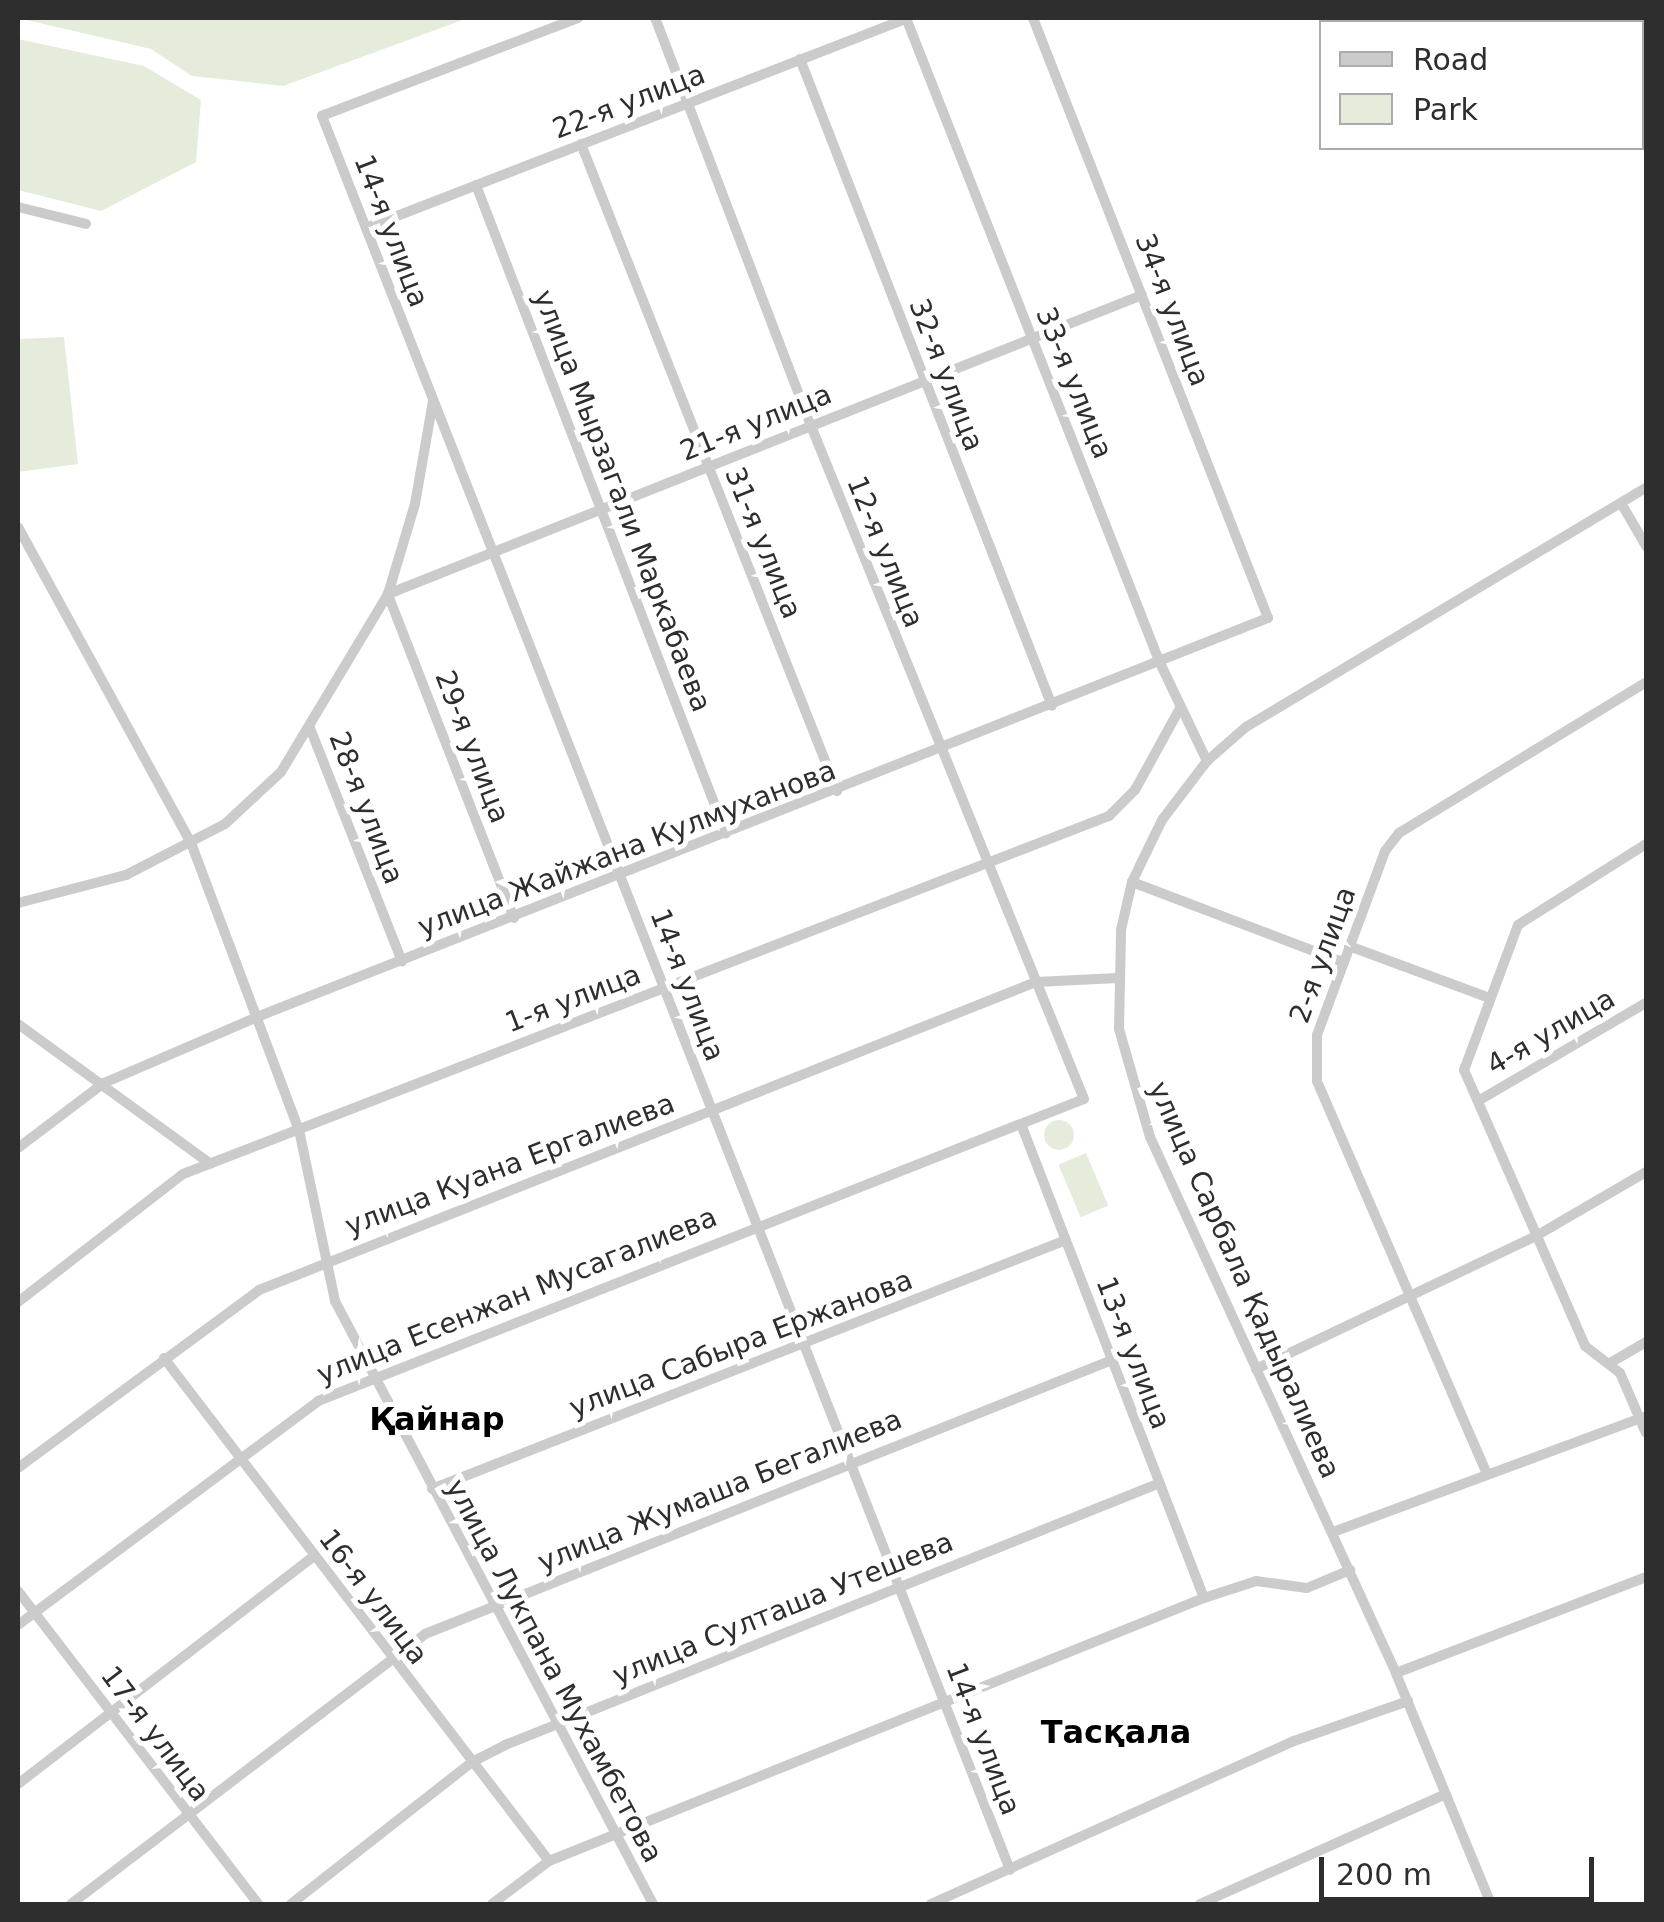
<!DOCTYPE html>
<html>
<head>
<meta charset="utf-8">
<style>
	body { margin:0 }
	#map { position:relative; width:1664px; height:1922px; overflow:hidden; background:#fff; font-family:"DejaVu Sans",sans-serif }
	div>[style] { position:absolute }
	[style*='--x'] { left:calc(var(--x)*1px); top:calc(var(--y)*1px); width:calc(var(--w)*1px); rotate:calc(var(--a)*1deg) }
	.green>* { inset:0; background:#e6ecdb; transform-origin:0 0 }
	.round { border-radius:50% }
	.minor>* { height:10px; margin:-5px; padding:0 5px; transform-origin:5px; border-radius:5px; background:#cbcbcb }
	span { translate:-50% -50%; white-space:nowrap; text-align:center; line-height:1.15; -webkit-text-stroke:10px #fff; paint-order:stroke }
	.street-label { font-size:28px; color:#2e2e2e }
	.quarter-label { font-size:32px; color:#000; font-weight:700 }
	.frame { position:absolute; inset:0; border:20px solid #2e2e2e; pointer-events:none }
	.legend { position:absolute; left:1319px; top:20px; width:325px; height:130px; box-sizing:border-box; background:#fff; border:2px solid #ababab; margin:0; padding:12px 18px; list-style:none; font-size:30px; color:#2e2e2e }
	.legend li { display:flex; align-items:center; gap:20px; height:50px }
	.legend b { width:50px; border:2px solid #ababab }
	.scale { position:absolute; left:1319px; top:1857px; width:275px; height:45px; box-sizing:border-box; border:5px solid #2e2e2e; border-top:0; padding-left:12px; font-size:30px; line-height:35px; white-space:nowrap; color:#2e2e2e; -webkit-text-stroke:8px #fff; paint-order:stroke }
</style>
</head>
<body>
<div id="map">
	<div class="green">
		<i style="clip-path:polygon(18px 18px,468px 18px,283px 86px,192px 76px,151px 49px)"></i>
		<i style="clip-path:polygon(18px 39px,144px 66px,201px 100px,196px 162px,101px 211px,18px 190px)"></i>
		<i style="clip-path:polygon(64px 337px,78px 464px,18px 472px,18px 339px)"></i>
		<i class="round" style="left:1044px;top:1120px;width:30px;height:30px"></i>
		<i style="left:1086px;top:1153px;width:57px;height:30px;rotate:67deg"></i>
	</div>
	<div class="minor">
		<i style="--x:578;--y:18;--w:274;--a:159.1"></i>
		<i style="--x:322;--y:116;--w:1884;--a:68.58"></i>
		<i style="--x:906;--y:18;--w:693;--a:68.51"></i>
		<i style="--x:1160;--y:663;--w:109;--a:64.4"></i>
		<i style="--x:800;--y:59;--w:694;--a:68.72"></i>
		<i style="--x:581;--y:144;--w:696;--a:68.41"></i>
		<i style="--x:476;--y:185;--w:695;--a:68.93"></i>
		<i style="--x:18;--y:207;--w:70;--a:14"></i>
		<i style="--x:366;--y:228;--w:581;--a:-21.18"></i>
		<i style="--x:1621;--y:503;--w:50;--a:59.8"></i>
		<i style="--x:18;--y:527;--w:360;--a:61.3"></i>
		<i style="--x:191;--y:843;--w:307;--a:69.4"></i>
		<i style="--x:299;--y:1130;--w:175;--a:78.1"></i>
		<i style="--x:335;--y:1301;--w:682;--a:62.19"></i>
		<i style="--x:310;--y:728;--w:251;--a:68.5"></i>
		<i style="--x:1646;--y:844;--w:151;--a:147.7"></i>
		<i style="--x:1518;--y:925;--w:155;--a:110.4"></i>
		<i style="--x:1464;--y:1070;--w:301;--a:66.3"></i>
		<i style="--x:1585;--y:1346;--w:44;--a:37.6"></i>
		<i style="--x:1620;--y:1373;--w:65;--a:66.6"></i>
		<i style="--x:1132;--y:882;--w:226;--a:20.8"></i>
		<i style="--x:18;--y:903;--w:112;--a:-14.5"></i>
		<i style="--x:126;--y:875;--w:111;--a:-27.3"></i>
		<i style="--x:225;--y:824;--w:76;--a:-42.9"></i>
		<i style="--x:281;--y:772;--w:208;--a:-59"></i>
		<i style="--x:388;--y:594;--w:94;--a:-73.3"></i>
		<i style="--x:415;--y:504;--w:105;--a:-80.1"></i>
		<i style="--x:514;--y:918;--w:348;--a:-111.3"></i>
		<i style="--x:388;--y:594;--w:811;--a:-21.63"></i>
		<i style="--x:1349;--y:946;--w:147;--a:20.3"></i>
		<i style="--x:18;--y:1024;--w:238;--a:36"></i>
		<i style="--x:1478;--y:1101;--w:194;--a:-30.3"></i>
		<i style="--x:1021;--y:1124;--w:508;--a:68.89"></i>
		<i style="--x:18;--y:1148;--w:108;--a:-37.1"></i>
		<i style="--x:104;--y:1083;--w:167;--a:-23.3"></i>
		<i style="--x:257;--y:1017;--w:1087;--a:-21.54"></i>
		<i style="--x:1268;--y:618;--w:644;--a:-111.39"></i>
		<i style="--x:18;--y:1302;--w:209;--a:-37.8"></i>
		<i style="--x:183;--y:1174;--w:993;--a:-21.14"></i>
		<i style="--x:1109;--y:816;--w:37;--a:-45"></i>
		<i style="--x:1135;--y:790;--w:94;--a:-61.2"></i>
		<i style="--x:164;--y:1358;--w:633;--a:52.57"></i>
		<i style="--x:1610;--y:1363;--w:42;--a:-30.3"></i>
		<i style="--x:1256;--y:1369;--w:310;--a:-25.4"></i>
		<i style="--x:1536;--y:1236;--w:127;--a:-30.2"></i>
		<i style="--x:18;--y:1468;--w:300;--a:-36.4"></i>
		<i style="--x:259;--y:1290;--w:836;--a:-21.62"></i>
		<i style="--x:1036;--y:982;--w:82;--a:-2.8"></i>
		<i style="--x:1487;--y:1474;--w:428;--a:-113.4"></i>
		<i style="--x:1317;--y:1081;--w:46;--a:-90"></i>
		<i style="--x:1317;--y:1035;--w:196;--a:-69.7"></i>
		<i style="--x:1385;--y:851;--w:23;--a:-52"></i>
		<i style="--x:1399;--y:833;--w:289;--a:-31.4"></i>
		<i style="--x:432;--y:1489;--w:681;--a:-21.44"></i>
		<i style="--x:1333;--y:1532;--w:334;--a:-20.3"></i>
		<i style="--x:18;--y:1591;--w:394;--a:52.5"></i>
		<i style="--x:18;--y:1625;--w:374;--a:-36.7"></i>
		<i style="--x:318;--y:1401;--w:823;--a:-21.52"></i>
		<i style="--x:1084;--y:1099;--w:726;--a:-112.08"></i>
		<i style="--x:811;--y:426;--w:437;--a:-110.9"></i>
		<i style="--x:1396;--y:1673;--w:268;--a:-21"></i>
		<i style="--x:18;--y:1784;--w:374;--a:-37.6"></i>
		<i style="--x:71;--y:1904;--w:445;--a:-37.3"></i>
		<i style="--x:425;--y:1634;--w:740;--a:-21.74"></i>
		<i style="--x:291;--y:1904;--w:230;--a:-38.1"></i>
		<i style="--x:472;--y:1762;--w:37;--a:-27"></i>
		<i style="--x:505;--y:1745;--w:705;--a:-21.8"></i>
		<i style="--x:492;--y:1904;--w:71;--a:-37"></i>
		<i style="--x:549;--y:1861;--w:706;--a:-21.88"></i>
		<i style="--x:1204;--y:1598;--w:55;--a:-18.1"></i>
		<i style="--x:1256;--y:1581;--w:51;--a:7.8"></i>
		<i style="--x:1307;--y:1588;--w:47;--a:-22.7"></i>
		<i style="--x:931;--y:1904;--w:398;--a:-24.2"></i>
		<i style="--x:1294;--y:1741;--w:121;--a:-19.3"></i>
		<i style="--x:1200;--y:1904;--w:269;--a:-24.1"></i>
		<i style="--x:1491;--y:1904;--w:250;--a:-112.4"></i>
		<i style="--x:1396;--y:1673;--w:590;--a:-114.65"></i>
		<i style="--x:1150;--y:1137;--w:112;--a:-106"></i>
		<i style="--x:1119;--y:1029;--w:99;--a:-88.8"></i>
		<i style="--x:1121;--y:930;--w:49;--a:-77.1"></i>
		<i style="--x:1132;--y:882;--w:69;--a:-64.2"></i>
		<i style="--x:1162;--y:820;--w:74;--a:-52.7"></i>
		<i style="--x:1207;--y:761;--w:52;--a:-41.1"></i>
		<i style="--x:1246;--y:727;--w:466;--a:-30.9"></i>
	</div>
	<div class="street-label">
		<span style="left:629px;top:102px;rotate:-21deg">22-я улица</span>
		<span style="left:391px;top:231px;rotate:69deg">14-я улица</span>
		<span style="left:1172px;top:310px;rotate:69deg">34-я улица</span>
		<span style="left:946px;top:375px;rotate:69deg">32-я улица</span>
		<span style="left:1074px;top:383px;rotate:68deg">33-я улица</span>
		<span style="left:756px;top:423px;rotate:-22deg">21-я улица</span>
		<span style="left:622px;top:501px;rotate:69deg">улица Мырзагали Маркабаева</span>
		<span style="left:763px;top:543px;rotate:68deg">31-я улица</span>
		<span style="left:885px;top:552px;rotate:68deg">12-я улица</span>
		<span style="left:472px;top:747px;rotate:69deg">29-я улица</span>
		<span style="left:366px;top:808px;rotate:69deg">28-я улица</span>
		<span style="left:627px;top:849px;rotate:-21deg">улица Жайжана Кулмуханова</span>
		<span style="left:1323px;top:955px;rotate:-70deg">2-я улица</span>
		<span style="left:687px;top:985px;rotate:69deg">14-я улица</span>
		<span style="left:573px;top:999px;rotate:-21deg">1-я улица</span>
		<span style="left:1551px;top:1032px;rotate:-30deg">4-я улица</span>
		<span style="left:510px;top:1165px;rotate:-21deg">улица Куана Ергалиева</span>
		<span style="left:1244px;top:1280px;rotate:66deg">улица Сарбала Қадыралиева</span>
		<span style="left:517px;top:1296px;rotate:-22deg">улица Есенжан Мусагалиева</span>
		<span style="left:741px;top:1344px;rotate:-21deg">улица Сабыра Ержанова</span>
		<span style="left:1133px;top:1353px;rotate:69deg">13-я улица</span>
		<span style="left:720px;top:1491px;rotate:-22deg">улица Жумаша Бегалиева</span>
		<span style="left:373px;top:1597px;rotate:53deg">16-я улица</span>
		<span style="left:783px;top:1609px;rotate:-22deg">улица Султаша Утешева</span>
		<span style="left:554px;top:1671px;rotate:62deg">улица Лукпана Мухамбетова</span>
		<span style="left:155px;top:1734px;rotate:53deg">17-я улица</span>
		<span style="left:983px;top:1739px;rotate:69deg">14-я улица</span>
	</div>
	<div class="quarter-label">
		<span style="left:437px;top:1419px">Қайнар</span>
		<span style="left:1116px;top:1732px">Тасқала</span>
	</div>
	<div class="frame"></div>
	<ul class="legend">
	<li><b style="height:12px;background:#cbcbcb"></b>Road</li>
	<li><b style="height:28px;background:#e6ecdb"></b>Park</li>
	</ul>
	<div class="scale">200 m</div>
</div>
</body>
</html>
